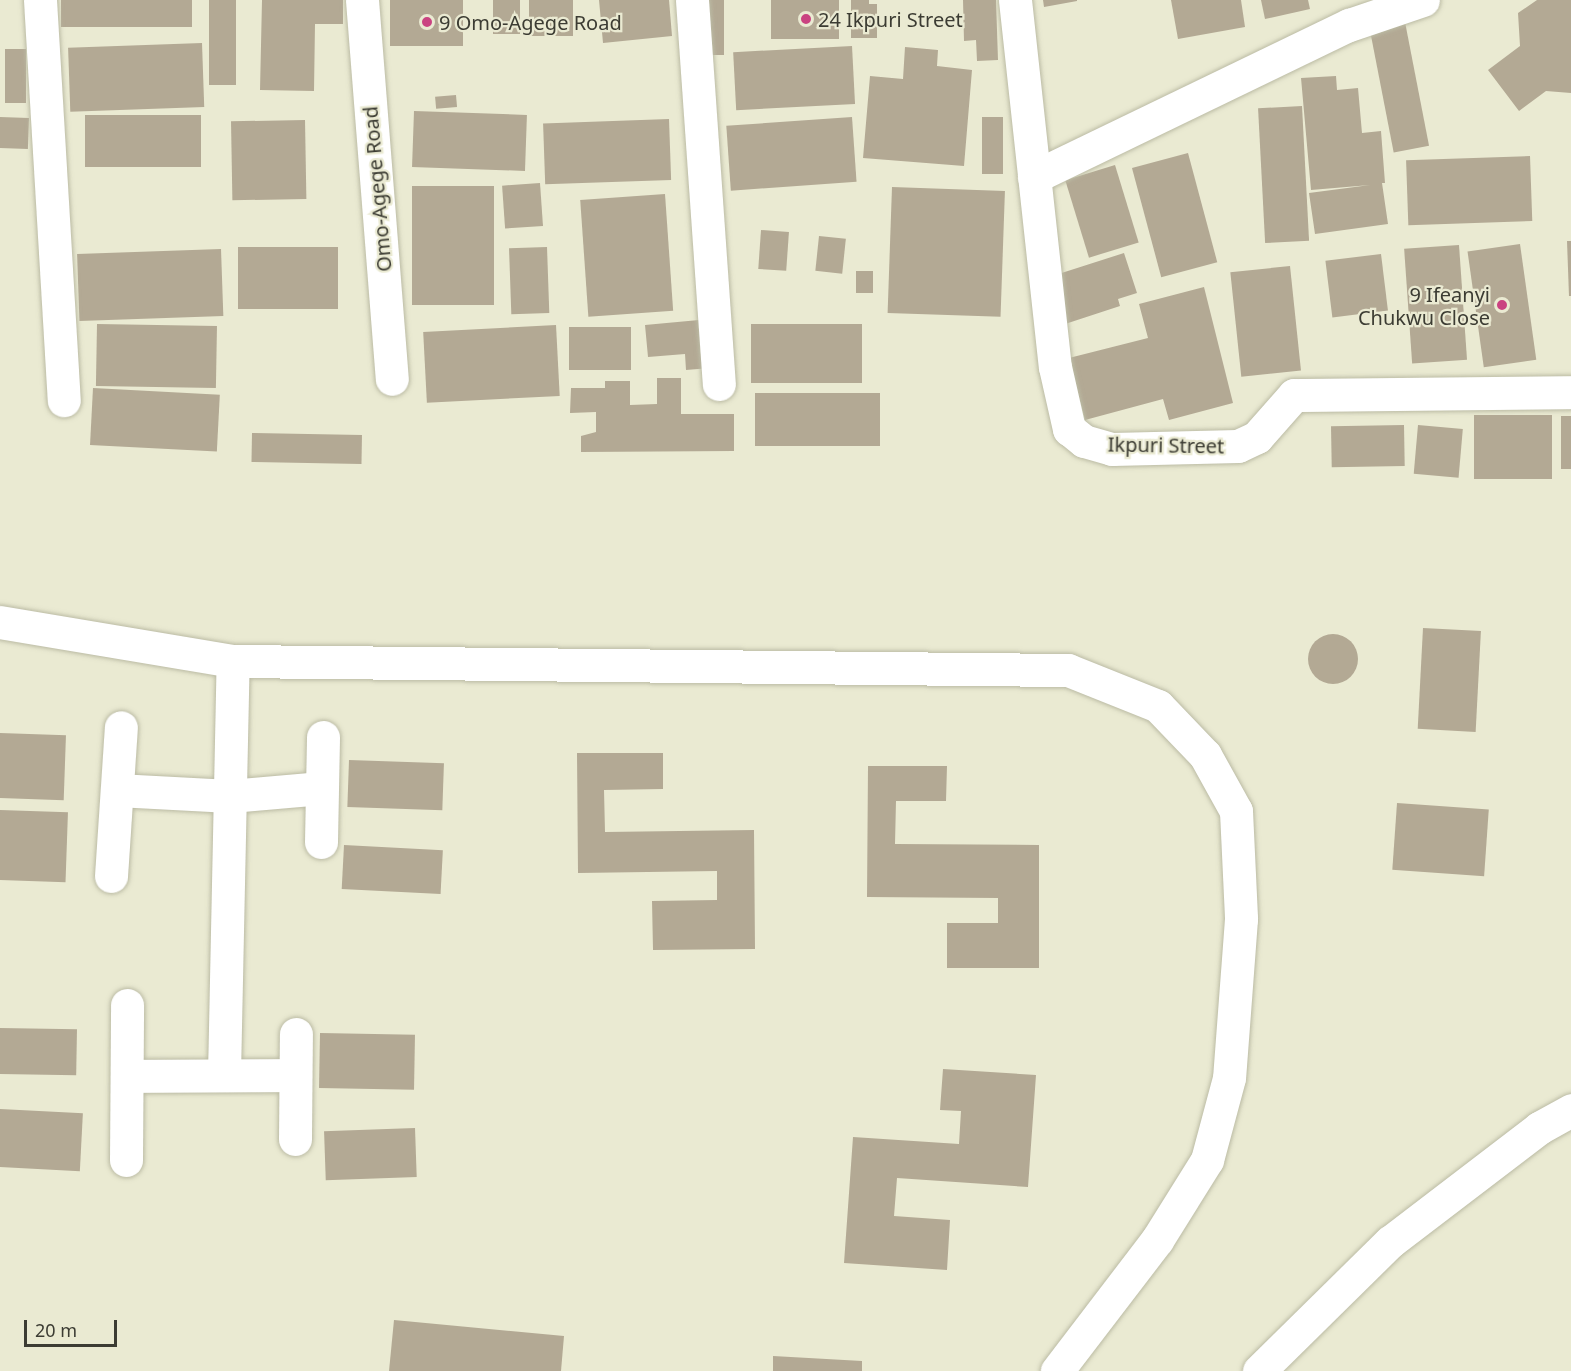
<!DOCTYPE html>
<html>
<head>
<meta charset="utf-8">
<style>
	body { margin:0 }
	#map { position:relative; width:1571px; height:1371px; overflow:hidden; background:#eaead2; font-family:"Noto Sans",sans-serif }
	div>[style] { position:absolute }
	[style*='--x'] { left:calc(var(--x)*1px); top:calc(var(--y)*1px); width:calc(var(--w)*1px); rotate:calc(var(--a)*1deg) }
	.building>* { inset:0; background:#b3a994; transform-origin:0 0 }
	.round { border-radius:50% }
	.roads { filter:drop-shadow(0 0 2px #bbbba4) drop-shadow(0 0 2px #bbbba4) }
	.minor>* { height:33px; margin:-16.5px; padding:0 16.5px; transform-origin:16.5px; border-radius:16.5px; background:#fff }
	.dots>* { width:16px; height:16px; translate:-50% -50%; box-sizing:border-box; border:3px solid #eaead2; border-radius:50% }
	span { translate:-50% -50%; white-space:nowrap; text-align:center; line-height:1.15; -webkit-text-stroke:4.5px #eaead2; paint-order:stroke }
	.poi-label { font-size:20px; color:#3c3c33 }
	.left { translate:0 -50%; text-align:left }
	.right { translate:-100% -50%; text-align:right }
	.street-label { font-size:20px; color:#3c3c33 }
	.scale { position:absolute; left:24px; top:1320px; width:93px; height:27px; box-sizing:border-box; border:3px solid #3c3c33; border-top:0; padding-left:8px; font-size:18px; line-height:21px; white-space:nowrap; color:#3c3c33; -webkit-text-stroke:4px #eaead2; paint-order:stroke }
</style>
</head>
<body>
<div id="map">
	<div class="building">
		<i style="left:61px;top:0;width:131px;height:27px"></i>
		<i style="left:209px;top:0;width:27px;height:85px"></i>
		<i style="clip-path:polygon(262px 0,343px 0,343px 24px,315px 24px,314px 91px,260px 90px)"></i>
		<i style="left:390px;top:0;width:73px;height:46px"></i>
		<i style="left:493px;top:0;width:27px;height:34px"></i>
		<i style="left:529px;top:0;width:44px;height:36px"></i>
		<i style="clip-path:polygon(599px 0,669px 0,672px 36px,603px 43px)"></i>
		<i style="left:707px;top:0;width:17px;height:55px"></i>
		<i style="left:771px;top:0;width:68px;height:39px"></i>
		<i style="clip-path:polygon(851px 0,869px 0,869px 4px,877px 4px,877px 38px,851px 38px)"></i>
		<i style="clip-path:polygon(963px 0,996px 0,998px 60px,977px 61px,976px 40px,964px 41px)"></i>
		<i style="clip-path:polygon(1043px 0,1077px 0,1077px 1px,1044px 7px)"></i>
		<i style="clip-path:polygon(1171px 0,1241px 0,1245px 27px,1178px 39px)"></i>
		<i style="clip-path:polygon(1261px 0,1308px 0,1310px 9px,1265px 19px)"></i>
		<i style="clip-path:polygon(1537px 0,1571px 0,1571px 93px,1546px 91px,1519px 111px,1488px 70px,1520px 46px,1518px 13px)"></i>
		<i style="left:1405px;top:22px;width:126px;height:36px;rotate:79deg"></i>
		<i style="left:202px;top:43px;width:64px;height:134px;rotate:88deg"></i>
		<i style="left:852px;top:46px;width:58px;height:119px;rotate:87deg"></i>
		<i style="clip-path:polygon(905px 47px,938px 50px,937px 66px,972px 70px,964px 166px,863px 158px,870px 76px,903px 79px)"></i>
		<i style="left:5px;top:49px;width:21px;height:54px"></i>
		<i style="clip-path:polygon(1336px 76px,1337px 90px,1358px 88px,1362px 133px,1381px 131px,1385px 183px,1382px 183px,1388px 224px,1315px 234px,1309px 193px,1370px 185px,1311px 190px,1301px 78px)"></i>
		<i style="left:456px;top:95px;width:12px;height:21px;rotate:85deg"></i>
		<i style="left:1302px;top:106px;width:135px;height:44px;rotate:87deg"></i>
		<i style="left:414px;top:111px;width:113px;height:56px;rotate:2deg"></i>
		<i style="left:85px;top:115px;width:116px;height:52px"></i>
		<i style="left:0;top:117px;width:29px;height:31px;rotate:2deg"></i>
		<i style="left:852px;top:117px;width:65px;height:126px;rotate:86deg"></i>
		<i style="left:982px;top:117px;width:21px;height:57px"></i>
		<i style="left:669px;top:119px;width:61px;height:126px;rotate:88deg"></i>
		<i style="left:305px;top:120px;width:79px;height:74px;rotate:89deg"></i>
		<i style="left:1188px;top:153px;width:113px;height:58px;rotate:75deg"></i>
		<i style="left:1530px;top:156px;width:65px;height:124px;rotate:88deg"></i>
		<i style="left:1115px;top:165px;width:81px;height:52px;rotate:73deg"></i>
		<i style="left:540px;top:183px;width:43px;height:38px;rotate:86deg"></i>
		<i style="left:494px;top:186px;width:119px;height:82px;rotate:90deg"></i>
		<i style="left:892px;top:187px;width:113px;height:126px;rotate:2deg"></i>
		<i style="left:665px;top:194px;width:117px;height:85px;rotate:86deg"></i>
		<i style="left:761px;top:230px;width:28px;height:39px;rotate:4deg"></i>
		<i style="left:819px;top:236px;width:27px;height:35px;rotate:6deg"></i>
		<i style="clip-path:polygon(1567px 241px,1571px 241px,1571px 296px,1569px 296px)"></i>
		<i style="left:1520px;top:244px;width:117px;height:53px;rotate:82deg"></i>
		<i style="left:1459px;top:245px;width:115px;height:55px;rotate:86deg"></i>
		<i style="left:238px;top:247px;width:100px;height:62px"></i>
		<i style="left:547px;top:247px;width:66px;height:38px;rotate:88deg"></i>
		<i style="left:221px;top:249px;width:67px;height:144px;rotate:88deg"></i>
		<i style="clip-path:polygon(1124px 253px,1137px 293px,1118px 299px,1120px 306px,1062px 325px,1046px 278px)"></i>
		<i style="left:1381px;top:254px;width:57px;height:56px;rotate:83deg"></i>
		<i style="left:1290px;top:266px;width:105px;height:60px;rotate:84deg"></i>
		<i style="left:856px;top:271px;width:17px;height:22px"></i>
		<i style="clip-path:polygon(1204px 287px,1233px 403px,1169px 420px,1163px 399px,1085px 420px,1069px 358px,1148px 338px,1139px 304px)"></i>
		<i style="clip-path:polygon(699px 320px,710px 368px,686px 370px,685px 354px,648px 357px,645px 325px)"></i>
		<i style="left:97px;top:324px;width:120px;height:62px;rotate:1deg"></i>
		<i style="left:751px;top:324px;width:111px;height:59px"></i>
		<i style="left:556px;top:325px;width:71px;height:133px;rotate:87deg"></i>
		<i style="left:631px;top:327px;width:43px;height:62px;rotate:90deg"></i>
		<i style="clip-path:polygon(657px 378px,681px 378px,681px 414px,734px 414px,734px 451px,581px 452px,581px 436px,596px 432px,596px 412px,570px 413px,571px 388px,605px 388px,605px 381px,630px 381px,630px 405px,657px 404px)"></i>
		<i style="left:93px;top:388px;width:127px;height:57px;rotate:3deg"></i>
		<i style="left:755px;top:393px;width:125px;height:53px"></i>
		<i style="left:1474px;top:415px;width:78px;height:64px"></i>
		<i style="left:1561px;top:416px;width:10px;height:53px"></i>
		<i style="left:1404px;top:425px;width:41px;height:73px;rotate:89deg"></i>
		<i style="left:1418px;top:425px;width:45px;height:49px;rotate:5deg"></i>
		<i style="left:252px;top:433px;width:110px;height:29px;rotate:1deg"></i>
		<i style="left:1423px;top:628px;width:58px;height:101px;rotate:3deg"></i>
		<i class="round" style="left:1308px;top:634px;width:50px;height:50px"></i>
		<i style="left:0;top:733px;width:66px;height:65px;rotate:2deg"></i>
		<i style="clip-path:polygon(577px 753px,663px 753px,663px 789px,604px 790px,605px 832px,754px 830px,755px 949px,653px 950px,652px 901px,717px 900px,717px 871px,578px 873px)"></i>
		<i style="left:349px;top:760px;width:95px;height:47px;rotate:2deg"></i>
		<i style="clip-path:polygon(868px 766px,947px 766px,946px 801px,896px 801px,895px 844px,1039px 845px,1039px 968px,947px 968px,947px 923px,998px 923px,998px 898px,867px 897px)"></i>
		<i style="left:1397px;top:803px;width:92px;height:67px;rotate:4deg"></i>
		<i style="left:0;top:810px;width:68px;height:70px;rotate:2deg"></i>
		<i style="left:344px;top:845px;width:99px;height:44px;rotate:3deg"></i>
		<i style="left:0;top:1028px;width:77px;height:46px;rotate:1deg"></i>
		<i style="left:320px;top:1033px;width:95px;height:55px;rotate:1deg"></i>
		<i style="clip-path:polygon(943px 1069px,1036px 1075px,1028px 1187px,897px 1178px,894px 1216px,950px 1220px,947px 1270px,844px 1263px,853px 1137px,959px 1144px,961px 1111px,940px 1110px)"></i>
		<i style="left:0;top:1109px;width:83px;height:58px;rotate:3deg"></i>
		<i style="left:415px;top:1128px;width:49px;height:91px;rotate:88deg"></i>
		<i style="clip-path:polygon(394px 1320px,564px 1336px,561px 1371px,389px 1371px)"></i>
		<i style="clip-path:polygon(773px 1356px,862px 1361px,862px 1371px,773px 1371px)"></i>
	</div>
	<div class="roads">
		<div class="minor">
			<i style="--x:40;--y:0;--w:401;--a:86.6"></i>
			<i style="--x:362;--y:0;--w:380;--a:85.5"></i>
			<i style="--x:692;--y:0;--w:385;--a:86"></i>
			<i style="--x:1015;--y:0;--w:369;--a:83.8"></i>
			<i style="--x:1055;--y:367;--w:64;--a:77.3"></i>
			<i style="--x:1069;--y:429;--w:19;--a:39"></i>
			<i style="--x:1084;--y:441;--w:29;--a:16"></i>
			<i style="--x:1112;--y:449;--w:126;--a:-1.4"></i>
			<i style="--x:1238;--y:446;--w:21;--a:-25"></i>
			<i style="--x:1257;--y:437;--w:56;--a:-48.6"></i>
			<i style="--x:1294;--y:395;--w:277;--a:-0.6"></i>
			<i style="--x:1034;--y:177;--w:350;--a:-25.8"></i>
			<i style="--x:1349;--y:25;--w:78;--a:-18.7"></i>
			<i style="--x:0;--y:622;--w:236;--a:9.5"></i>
			<i style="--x:233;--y:661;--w:835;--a:0.62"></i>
			<i style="--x:1068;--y:670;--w:97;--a:21.8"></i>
			<i style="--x:1158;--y:706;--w:68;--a:46.2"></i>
			<i style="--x:1205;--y:755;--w:64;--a:61"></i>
			<i style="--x:1236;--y:811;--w:108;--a:87.3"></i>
			<i style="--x:1241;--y:919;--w:159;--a:94.3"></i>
			<i style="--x:1229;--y:1078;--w:85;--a:105"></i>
			<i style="--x:1207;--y:1160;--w:94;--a:122"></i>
			<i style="--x:1157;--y:1240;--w:165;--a:127.4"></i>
			<i style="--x:117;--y:790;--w:113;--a:3"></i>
			<i style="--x:230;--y:796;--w:92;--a:-5"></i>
			<i style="--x:321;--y:842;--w:105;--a:-88.9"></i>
			<i style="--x:111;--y:876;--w:149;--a:-86.2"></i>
			<i style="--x:224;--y:1075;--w:414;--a:-88.8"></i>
			<i style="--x:127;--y:1076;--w:168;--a:-0.3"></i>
			<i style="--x:295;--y:1139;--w:105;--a:-89.5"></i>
			<i style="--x:126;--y:1160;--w:155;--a:-89.6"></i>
			<i style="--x:1259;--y:1371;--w:184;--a:-44.6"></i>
			<i style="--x:1390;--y:1242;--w:188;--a:-37.4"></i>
			<i style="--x:1539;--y:1128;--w:37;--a:-29"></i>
		</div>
	</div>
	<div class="dots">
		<i style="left:806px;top:19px;background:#ca4381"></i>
		<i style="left:427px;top:22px;background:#ca4381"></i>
		<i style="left:1502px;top:305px;background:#ca4381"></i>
	</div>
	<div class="poi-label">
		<span class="left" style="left:818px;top:19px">24 Ikpuri Street</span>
		<span class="left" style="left:439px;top:22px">9 Omo-Agege Road</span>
		<span class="right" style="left:1490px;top:306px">9 Ifeanyi<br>Chukwu Close</span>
	</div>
	<div class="street-label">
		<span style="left:377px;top:189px;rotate:-95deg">Omo-Agege Road</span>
		<span style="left:1166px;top:445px;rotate:1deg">Ikpuri Street</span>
	</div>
	<div class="scale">20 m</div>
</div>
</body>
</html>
